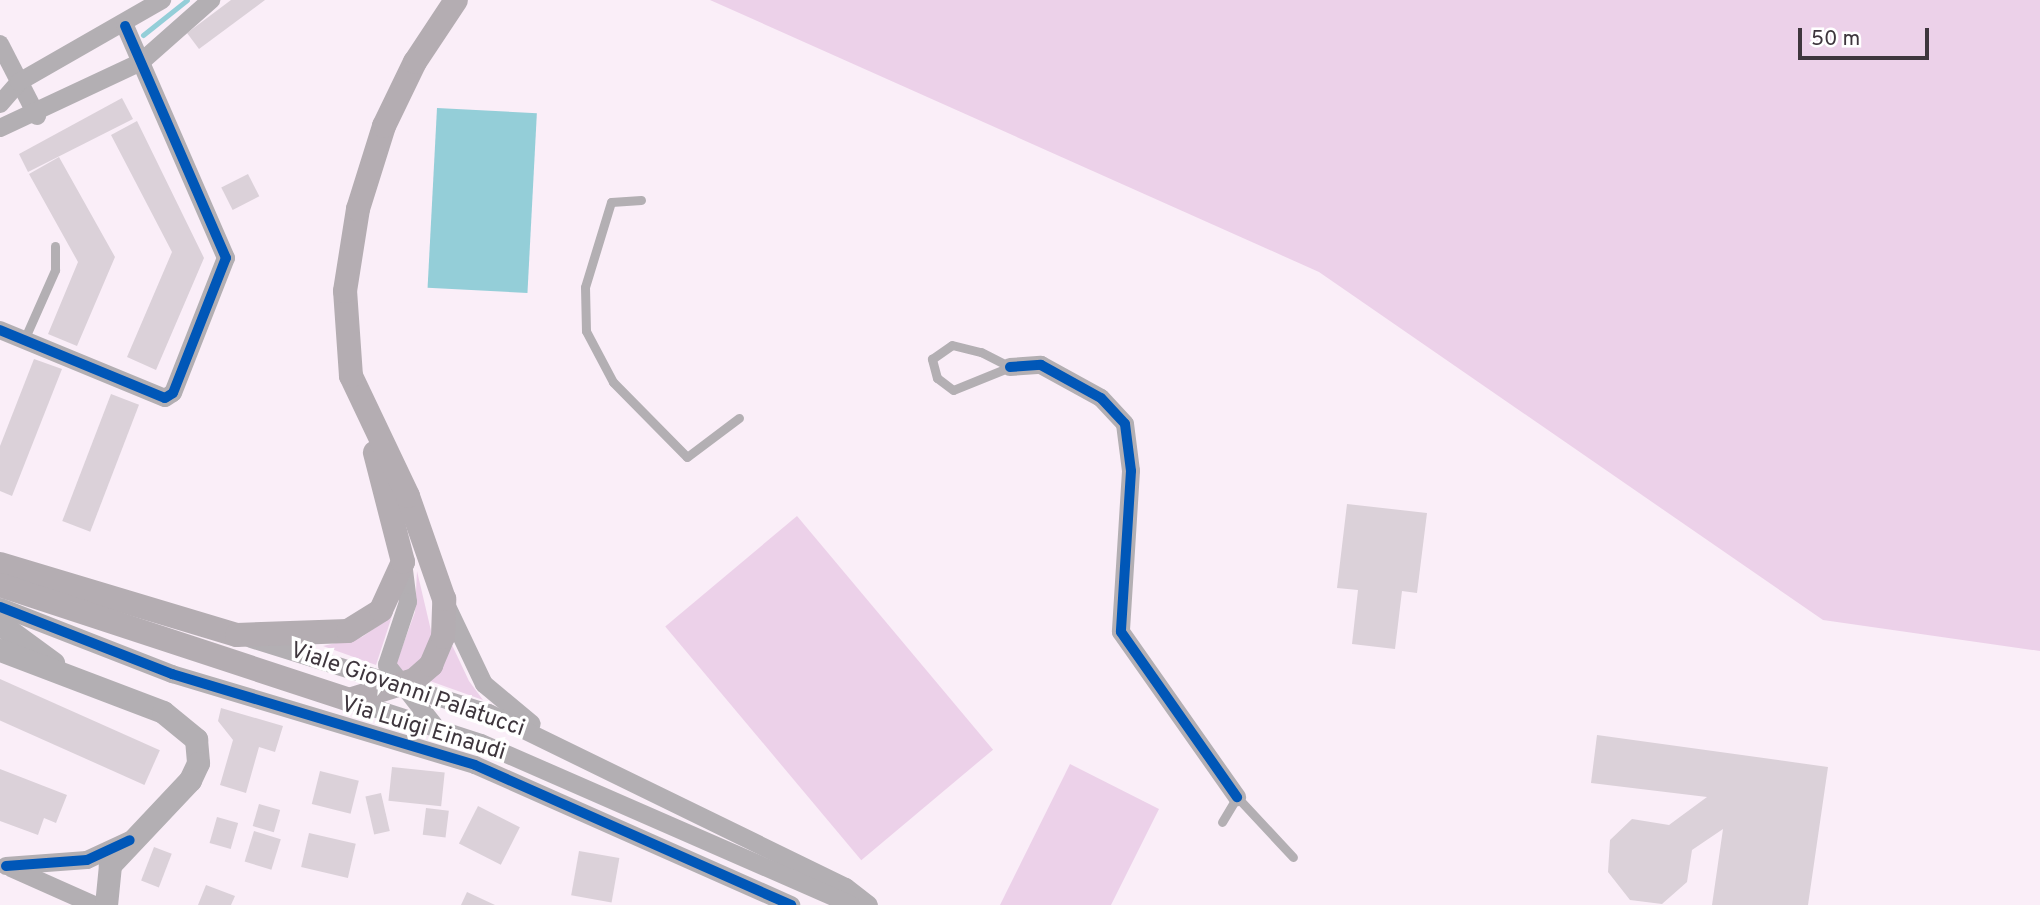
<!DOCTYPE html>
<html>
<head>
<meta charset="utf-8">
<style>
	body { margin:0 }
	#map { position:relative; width:2040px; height:905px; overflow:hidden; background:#faeef8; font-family:Overpass,sans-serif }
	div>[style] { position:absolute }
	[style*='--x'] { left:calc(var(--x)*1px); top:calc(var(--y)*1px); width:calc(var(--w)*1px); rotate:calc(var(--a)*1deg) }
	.green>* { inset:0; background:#ecd1e9; transform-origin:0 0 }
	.water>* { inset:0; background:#94ced8; transform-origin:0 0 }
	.stream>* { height:5px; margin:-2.5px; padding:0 2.5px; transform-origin:2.5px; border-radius:2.5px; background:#94ced8 }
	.building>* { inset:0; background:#dbd1d9; transform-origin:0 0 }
	.service>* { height:9px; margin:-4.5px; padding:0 4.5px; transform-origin:4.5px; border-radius:4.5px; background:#b3afb3 }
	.minor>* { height:18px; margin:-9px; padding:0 9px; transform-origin:9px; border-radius:9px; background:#b3afb3 }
	.tertiary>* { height:23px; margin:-11.5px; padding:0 11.5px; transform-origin:11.5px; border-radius:11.5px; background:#b3afb3 }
	.secondary>* { height:24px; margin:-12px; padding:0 12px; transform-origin:12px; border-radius:12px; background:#b4adb2 }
	.cycleway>* { height:10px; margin:-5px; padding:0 5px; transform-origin:5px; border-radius:5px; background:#0057b8 }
	span { translate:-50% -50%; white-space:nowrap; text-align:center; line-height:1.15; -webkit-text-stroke:7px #fff; paint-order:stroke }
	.street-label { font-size:23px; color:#3e363d }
	.scale { position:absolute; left:1798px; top:28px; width:131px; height:32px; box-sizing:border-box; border:4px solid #3e363d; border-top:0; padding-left:9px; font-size:21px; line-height:24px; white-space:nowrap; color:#3e363d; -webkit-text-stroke:5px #fff; paint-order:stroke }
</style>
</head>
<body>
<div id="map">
	<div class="green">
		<i style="clip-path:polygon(710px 0,2040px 0,2040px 651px,1823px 620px,1319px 272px)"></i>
		<i style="left:797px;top:516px;width:305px;height:172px;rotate:50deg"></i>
		<i style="clip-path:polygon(417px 571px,432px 635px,423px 660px,404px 674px,396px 664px,415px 612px)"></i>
		<i style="clip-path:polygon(392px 616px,376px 665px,323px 646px,362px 637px)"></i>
		<i style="clip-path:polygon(452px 645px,469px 681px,483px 700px,430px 681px)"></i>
		<i style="clip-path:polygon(1070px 764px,1159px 809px,1111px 905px,1000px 905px)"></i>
	</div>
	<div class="water">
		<i style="left:437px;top:108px;width:100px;height:180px;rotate:3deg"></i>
	</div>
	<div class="stream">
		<i style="--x:143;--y:35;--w:56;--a:-38.5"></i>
	</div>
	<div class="building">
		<i style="clip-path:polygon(231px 0,265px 0,199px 49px,187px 33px)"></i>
		<i style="clip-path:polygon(122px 98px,133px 119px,28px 172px,19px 154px)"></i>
		<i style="clip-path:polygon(137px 121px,204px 258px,156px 370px,127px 357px,172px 252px,111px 135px)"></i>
		<i style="clip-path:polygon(59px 157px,115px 257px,77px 346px,48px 334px,78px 262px,29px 174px)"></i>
		<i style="left:248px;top:174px;width:25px;height:30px;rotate:63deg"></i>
		<i style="clip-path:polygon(34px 359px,62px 369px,12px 496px,0 491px,0 446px)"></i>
		<i style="left:111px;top:394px;width:30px;height:136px;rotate:21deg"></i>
		<i style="clip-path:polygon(1347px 504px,1427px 513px,1417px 593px,1402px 591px,1395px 649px,1352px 644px,1358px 590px,1337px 588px)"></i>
		<i style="left:0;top:679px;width:175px;height:38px;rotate:24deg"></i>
		<i style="clip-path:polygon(221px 708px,283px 726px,275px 752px,259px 747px,246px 793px,220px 785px,233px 740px,218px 721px)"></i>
		<i style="clip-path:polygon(1597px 735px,1828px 767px,1808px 905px,1712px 905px,1723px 829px,1692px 850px,1687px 882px,1662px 904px,1630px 900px,1608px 872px,1610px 840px,1632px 819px,1669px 825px,1707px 797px,1591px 783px)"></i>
		<i style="left:392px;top:767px;width:53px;height:34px;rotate:6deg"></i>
		<i style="clip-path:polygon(0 769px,67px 795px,56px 823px,44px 818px,38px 835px,0 821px)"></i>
		<i style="left:320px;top:771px;width:40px;height:34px;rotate:14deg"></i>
		<i style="left:381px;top:793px;width:39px;height:16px;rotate:77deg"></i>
		<i style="left:259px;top:804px;width:22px;height:23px;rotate:16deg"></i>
		<i style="left:478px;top:806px;width:47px;height:42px;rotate:27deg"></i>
		<i style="left:426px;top:808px;width:23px;height:27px;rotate:7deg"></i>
		<i style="left:217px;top:817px;width:22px;height:27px;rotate:16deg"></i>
		<i style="left:254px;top:831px;width:28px;height:32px;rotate:17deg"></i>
		<i style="left:309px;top:833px;width:48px;height:35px;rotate:13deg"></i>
		<i style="left:154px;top:847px;width:19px;height:36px;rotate:21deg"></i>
		<i style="left:579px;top:851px;width:41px;height:45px;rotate:10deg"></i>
		<i style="clip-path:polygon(206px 885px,235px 896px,231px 905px,198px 905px)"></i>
		<i style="clip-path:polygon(467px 892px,495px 905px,461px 905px)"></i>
	</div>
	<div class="service">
		<i style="--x:641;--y:200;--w:30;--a:176"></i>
		<i style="--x:611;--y:202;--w:89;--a:107"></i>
		<i style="--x:585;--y:287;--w:44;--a:88.7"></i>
		<i style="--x:586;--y:331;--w:58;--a:62.1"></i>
		<i style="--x:613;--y:382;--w:105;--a:45.4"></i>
		<i style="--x:687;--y:457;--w:65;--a:-36.9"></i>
		<i style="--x:24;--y:340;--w:77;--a:-66.1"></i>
		<i style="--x:55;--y:270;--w:24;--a:-90"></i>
		<i style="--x:952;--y:345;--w:30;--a:14"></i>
		<i style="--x:981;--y:352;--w:33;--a:27"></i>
		<i style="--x:1010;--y:367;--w:61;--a:158"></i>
		<i style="--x:953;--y:390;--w:20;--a:-143"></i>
		<i style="--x:937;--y:378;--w:20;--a:-105"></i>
		<i style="--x:932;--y:359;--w:24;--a:-35"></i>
		<i style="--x:1222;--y:822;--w:29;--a:-59"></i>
		<i style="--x:1237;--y:797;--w:82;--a:47"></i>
	</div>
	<div class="minor">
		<i style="--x:0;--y:44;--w:81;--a:62.8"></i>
		<i style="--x:0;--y:104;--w:29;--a:-49"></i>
		<i style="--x:19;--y:82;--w:165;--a:-29.8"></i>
		<i style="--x:0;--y:128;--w:156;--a:-25.1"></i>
		<i style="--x:141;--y:62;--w:94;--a:-41.5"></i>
		<i style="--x:0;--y:330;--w:178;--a:22.4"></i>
		<i style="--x:165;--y:398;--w:9;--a:-32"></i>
		<i style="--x:173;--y:393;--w:145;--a:-68.6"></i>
		<i style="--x:226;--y:258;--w:253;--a:-113.5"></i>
		<i style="--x:1010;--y:367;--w:31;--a:-4"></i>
		<i style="--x:1041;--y:365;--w:68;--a:28.8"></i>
		<i style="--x:1101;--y:398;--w:35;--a:47"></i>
		<i style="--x:1125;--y:424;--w:47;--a:82.7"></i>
		<i style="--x:1131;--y:471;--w:161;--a:93.6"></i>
		<i style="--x:1121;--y:632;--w:202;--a:54.9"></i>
		<i style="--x:403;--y:562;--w:40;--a:82.9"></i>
		<i style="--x:408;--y:602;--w:66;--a:108.4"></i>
		<i style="--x:387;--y:665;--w:76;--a:51.9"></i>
		<i style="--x:445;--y:602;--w:91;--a:64.6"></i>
		<i style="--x:484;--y:684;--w:62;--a:39.8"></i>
		<i style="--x:0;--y:607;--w:185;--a:21.3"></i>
		<i style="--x:172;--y:674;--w:316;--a:16.7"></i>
		<i style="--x:475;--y:765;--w:346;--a:23.9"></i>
		<i style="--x:251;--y:639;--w:249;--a:17.3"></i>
		<i style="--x:489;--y:713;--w:397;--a:26"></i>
		<i style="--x:846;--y:887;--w:29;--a:38"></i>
		<i style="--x:349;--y:700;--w:139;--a:18"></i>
		<i style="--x:481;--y:743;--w:405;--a:23.6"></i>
		<i style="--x:6;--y:866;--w:81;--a:-4.2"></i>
		<i style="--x:87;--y:860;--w:47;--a:-24.9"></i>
		<i style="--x:11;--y:868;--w:91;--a:24"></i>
	</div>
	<div class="tertiary">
		<i style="--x:0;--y:624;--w:66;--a:36.3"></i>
		<i style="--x:0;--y:650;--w:174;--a:20.8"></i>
		<i style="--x:163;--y:712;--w:43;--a:39.3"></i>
		<i style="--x:196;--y:739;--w:24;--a:85"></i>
		<i style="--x:198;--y:763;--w:19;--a:115"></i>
		<i style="--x:190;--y:780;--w:117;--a:133.3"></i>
		<i style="--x:110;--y:865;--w:40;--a:95.7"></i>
	</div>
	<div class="secondary">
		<i style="--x:0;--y:564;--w:247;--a:16.7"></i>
		<i style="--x:237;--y:635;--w:111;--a:-2.1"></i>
		<i style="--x:348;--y:631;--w:39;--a:-32"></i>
		<i style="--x:381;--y:610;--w:53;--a:-65.4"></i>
		<i style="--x:403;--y:562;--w:113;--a:-104.4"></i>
		<i style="--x:0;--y:585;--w:367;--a:18.2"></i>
		<i style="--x:349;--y:700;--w:68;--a:-17.1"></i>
		<i style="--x:414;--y:680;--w:23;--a:-41"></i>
		<i style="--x:431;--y:665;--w:30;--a:-67"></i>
		<i style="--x:443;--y:637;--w:38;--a:-88"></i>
		<i style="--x:444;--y:599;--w:109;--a:-109.3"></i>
		<i style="--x:408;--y:496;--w:133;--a:-115.4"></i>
		<i style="--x:351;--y:376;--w:85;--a:-94"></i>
		<i style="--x:345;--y:291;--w:83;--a:-81"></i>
		<i style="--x:358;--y:209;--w:87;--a:-72.6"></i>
		<i style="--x:384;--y:126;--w:71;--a:-64.2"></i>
		<i style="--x:415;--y:62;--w:74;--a:-56.5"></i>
	</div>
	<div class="cycleway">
		<i style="--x:0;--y:330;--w:178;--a:22.4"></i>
		<i style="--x:165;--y:398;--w:9;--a:-32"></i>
		<i style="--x:173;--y:393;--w:145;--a:-68.6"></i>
		<i style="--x:226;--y:258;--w:253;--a:-113.5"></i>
		<i style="--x:1010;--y:367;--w:31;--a:-4"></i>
		<i style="--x:1041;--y:365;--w:68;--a:28.8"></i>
		<i style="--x:1101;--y:398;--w:35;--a:47"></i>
		<i style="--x:1125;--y:424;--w:47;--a:82.7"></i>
		<i style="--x:1131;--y:471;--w:161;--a:93.6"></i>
		<i style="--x:1121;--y:632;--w:202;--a:54.9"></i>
		<i style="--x:0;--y:607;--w:185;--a:21.3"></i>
		<i style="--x:172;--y:674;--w:316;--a:16.7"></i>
		<i style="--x:475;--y:765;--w:346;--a:23.9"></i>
		<i style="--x:6;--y:866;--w:81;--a:-4.2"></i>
		<i style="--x:87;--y:860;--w:47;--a:-24.9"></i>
	</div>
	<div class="street-label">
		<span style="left:407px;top:691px;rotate:19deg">Viale Giovanni Palatucci</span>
		<span style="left:423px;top:730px;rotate:17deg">Via Luigi Einaudi</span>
	</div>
	<div class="scale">50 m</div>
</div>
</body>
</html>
